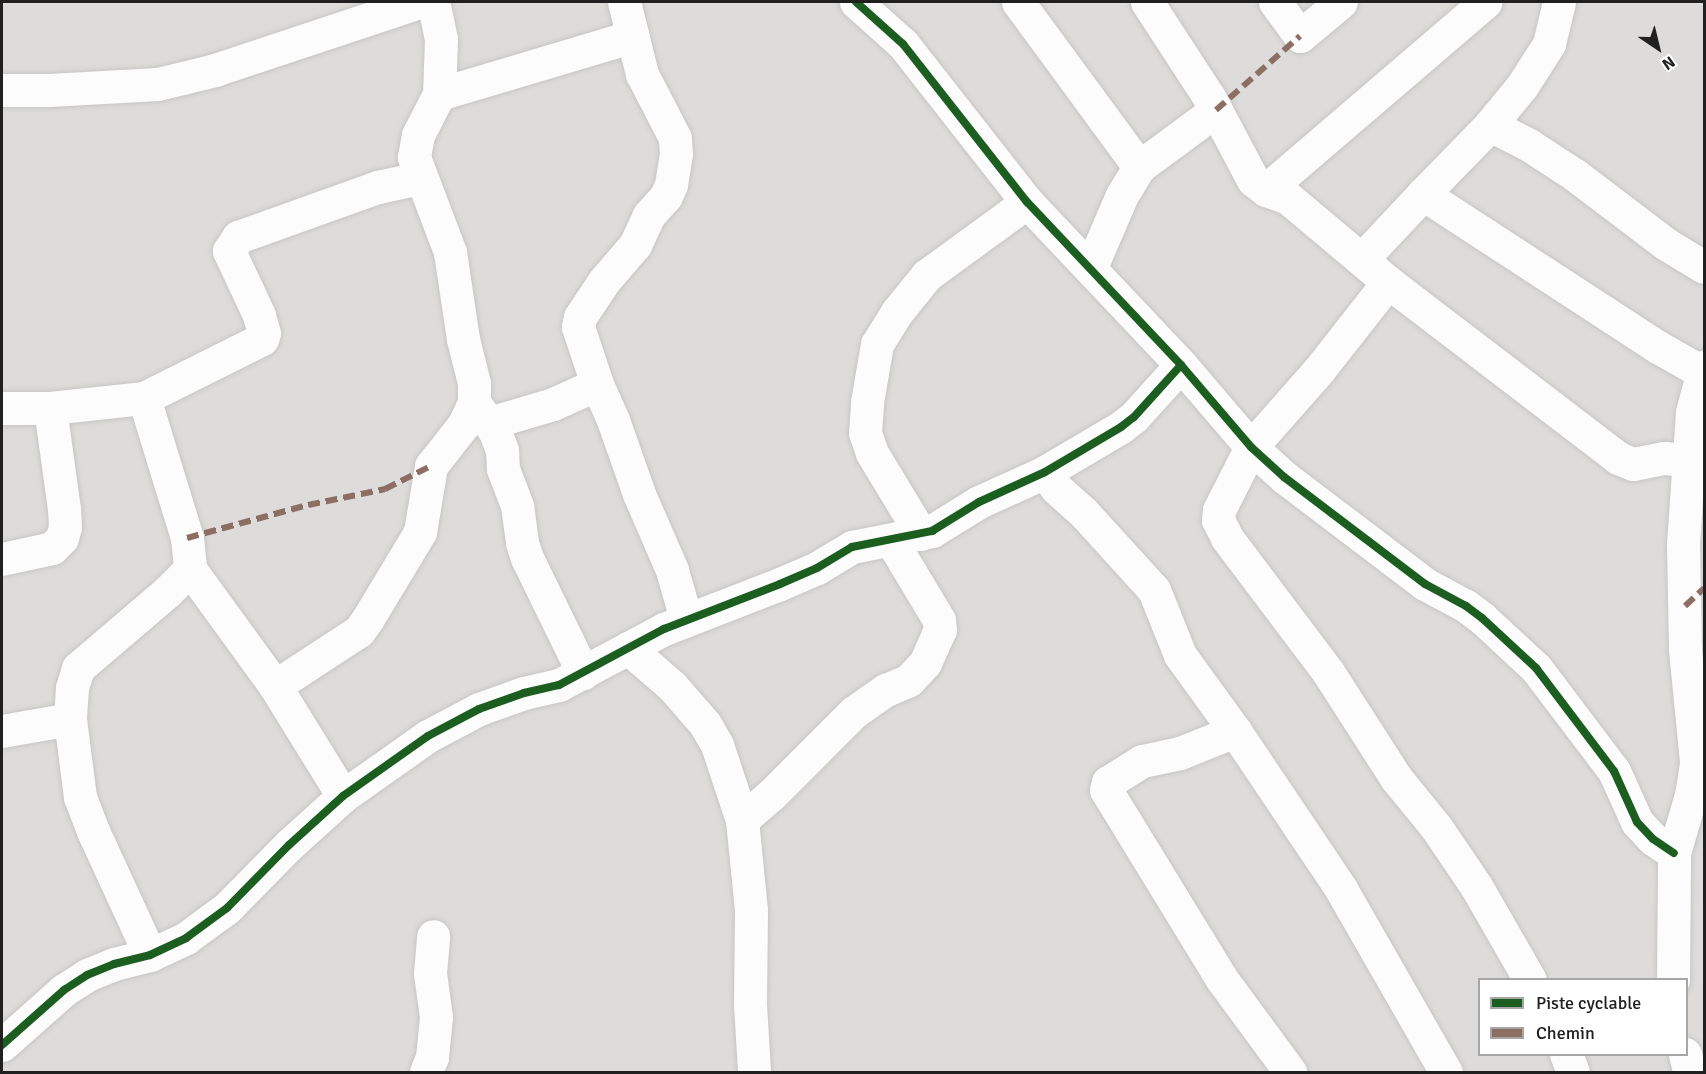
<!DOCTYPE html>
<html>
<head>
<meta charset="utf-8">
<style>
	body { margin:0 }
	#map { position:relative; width:1706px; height:1074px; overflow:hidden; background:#eeece9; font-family:Signika,sans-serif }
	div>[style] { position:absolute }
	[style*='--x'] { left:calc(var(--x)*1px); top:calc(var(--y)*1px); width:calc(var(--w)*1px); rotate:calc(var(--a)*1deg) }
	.residential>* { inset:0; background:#dddcda }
	.roads { filter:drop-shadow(0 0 2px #c7c6c5) drop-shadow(0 0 2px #c7c6c5) }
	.street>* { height:33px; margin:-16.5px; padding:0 16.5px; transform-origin:16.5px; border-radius:16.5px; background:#fcfcfc }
	.quiet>* { height:6px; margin-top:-3px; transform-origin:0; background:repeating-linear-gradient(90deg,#8d6e63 0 12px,transparent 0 18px) }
	.cycleway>* { height:8px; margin:-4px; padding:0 4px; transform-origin:4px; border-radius:4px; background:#1b5e20 }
	span { translate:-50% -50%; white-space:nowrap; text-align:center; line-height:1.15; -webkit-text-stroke:6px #fff; paint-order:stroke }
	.frame { position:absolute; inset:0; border:3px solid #202020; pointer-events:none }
	.legend { position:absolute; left:1478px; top:978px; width:210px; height:78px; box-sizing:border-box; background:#fff; border:2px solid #a6a6a6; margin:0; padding:8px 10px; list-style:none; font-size:18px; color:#202020 }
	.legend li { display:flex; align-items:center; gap:12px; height:30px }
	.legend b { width:30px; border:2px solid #a6a6a6 }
	.north { position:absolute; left:1628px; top:18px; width:60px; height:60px; -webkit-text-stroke:4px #fff; paint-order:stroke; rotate:145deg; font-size:16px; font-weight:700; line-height:24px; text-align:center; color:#202020 }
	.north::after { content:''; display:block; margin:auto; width:21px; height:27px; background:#202020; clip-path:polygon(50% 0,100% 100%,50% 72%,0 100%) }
</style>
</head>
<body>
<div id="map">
	<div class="residential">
		<i style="clip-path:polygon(evenodd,2px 2px,1704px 2px,1704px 1072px,2px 1072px,2px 2px,1480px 980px,1686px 980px,1686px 1054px,1480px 1054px,1480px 980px)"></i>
	</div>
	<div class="roads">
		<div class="street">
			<i style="--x:856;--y:2;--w:63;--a:41.8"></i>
			<i style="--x:903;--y:44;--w:201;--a:51.9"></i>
			<i style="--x:1027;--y:202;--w:224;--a:46.6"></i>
			<i style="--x:1181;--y:365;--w:108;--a:49.5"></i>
			<i style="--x:1251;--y:447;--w:45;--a:42.3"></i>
			<i style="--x:1284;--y:477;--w:177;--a:37.2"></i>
			<i style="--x:1425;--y:584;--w:47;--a:28.2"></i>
			<i style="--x:1466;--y:606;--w:20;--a:37"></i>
			<i style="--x:1482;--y:618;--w:74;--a:42.8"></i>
			<i style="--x:1536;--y:668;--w:129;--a:52.9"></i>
			<i style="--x:1614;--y:771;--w:56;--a:65.7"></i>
			<i style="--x:1637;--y:822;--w:23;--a:47"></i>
			<i style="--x:1653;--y:839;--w:25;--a:34"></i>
			<i style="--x:1018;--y:2;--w:205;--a:53.7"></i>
			<i style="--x:1139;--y:167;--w:33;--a:121"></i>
			<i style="--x:1122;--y:195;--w:78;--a:113.3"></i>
			<i style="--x:1147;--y:2;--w:113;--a:56.9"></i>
			<i style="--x:1209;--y:97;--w:94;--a:62.1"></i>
			<i style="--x:1253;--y:180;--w:16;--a:38"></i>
			<i style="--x:1266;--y:190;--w:23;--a:20"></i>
			<i style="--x:1288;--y:198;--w:131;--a:40"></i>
			<i style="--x:1388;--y:282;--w:290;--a:37.4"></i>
			<i style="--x:1618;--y:458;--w:16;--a:22"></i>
			<i style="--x:1633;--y:464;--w:32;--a:-11"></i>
			<i style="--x:1664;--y:458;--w:24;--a:5"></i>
			<i style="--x:1275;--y:2;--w:42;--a:53.7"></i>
			<i style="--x:1300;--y:36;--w:53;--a:-39.7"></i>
			<i style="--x:2;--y:90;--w:47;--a:0"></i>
			<i style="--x:49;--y:90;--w:109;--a:-3.2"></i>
			<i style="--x:158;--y:84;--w:59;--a:-13.8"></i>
			<i style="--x:215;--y:70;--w:216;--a:-18.4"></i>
			<i style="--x:439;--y:94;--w:202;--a:-16.6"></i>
			<i style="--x:1490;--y:125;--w:44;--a:27.1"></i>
			<i style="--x:1529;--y:145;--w:55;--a:33.1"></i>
			<i style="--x:1575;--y:175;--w:114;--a:37.2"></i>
			<i style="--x:1666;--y:244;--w:44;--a:31.2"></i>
			<i style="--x:1139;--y:167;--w:96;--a:-36.5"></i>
			<i style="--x:1266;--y:190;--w:289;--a:-40.6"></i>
			<i style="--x:1423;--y:194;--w:96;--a:-45.8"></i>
			<i style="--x:1490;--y:125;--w:50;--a:-50.6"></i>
			<i style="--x:1522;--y:86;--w:50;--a:-57.3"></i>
			<i style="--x:1549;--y:44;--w:43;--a:-76.6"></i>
			<i style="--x:1362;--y:259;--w:89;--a:-46.8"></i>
			<i style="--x:1423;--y:194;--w:280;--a:33.1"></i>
			<i style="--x:1658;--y:347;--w:51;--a:29.6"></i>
			<i style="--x:1388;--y:282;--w:112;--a:128.1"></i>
			<i style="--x:1319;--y:370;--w:103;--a:131.4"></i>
			<i style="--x:1251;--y:447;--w:71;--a:116.9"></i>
			<i style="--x:1219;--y:510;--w:10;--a:96"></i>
			<i style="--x:1218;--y:520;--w:20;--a:63"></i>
			<i style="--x:1227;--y:538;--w:168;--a:53"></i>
			<i style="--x:1328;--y:672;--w:126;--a:57.3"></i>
			<i style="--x:1396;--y:778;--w:63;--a:50.8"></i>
			<i style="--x:1436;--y:827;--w:71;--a:55.9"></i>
			<i style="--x:1476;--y:886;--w:108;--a:60.1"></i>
			<i style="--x:597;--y:384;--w:39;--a:66"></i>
			<i style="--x:613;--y:420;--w:78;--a:70.6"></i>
			<i style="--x:639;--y:494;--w:83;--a:66.5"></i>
			<i style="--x:672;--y:570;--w:51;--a:74.1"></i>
			<i style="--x:144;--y:398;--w:132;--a:-26.6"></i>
			<i style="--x:262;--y:339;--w:6;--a:-72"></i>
			<i style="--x:264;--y:333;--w:19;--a:-106"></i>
			<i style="--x:259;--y:315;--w:71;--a:-115.1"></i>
			<i style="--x:229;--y:251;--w:17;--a:-57"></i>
			<i style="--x:238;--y:237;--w:149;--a:-19.7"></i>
			<i style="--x:378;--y:187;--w:43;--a:-12.1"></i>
			<i style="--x:474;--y:403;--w:25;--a:53"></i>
			<i style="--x:489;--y:423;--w:67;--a:-16.5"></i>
			<i style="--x:553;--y:404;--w:48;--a:-24.4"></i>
			<i style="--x:597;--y:384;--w:60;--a:-108.4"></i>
			<i style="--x:578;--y:327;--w:10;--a:-79"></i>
			<i style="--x:580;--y:317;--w:43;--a:-56.3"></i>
			<i style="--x:604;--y:281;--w:48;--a:-49.3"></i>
			<i style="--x:635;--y:245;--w:33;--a:-65"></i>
			<i style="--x:649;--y:215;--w:25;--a:-48"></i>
			<i style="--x:666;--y:196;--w:12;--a:-66"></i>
			<i style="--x:671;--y:185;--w:31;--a:-81"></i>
			<i style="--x:676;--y:154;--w:16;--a:-94"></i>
			<i style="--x:675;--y:138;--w:72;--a:-117.3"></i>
			<i style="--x:642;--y:74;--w:74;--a:-104"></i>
			<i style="--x:2;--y:408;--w:48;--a:0"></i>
			<i style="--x:50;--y:408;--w:95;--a:-6.1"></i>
			<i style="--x:144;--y:398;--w:146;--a:72.9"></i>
			<i style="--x:187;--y:538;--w:31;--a:84"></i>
			<i style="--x:190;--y:569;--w:33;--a:135"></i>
			<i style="--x:167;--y:592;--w:117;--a:139.5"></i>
			<i style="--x:78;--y:668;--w:21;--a:107"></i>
			<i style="--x:72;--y:688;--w:31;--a:94"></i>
			<i style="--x:70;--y:719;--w:79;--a:82.7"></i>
			<i style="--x:80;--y:797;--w:36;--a:69"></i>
			<i style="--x:93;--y:831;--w:136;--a:65.3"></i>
			<i style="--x:489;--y:423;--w:11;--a:56"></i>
			<i style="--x:495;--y:432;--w:19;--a:69"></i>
			<i style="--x:502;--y:450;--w:19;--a:87"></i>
			<i style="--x:503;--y:469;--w:40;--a:69"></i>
			<i style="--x:517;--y:506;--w:37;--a:82"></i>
			<i style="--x:522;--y:543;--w:16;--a:72"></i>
			<i style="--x:527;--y:558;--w:128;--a:64"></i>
			<i style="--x:1045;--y:472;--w:19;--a:55"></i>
			<i style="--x:1056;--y:488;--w:36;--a:42"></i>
			<i style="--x:1083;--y:512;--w:105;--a:47.7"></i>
			<i style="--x:1154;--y:590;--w:70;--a:68.2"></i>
			<i style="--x:1180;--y:655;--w:94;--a:54.1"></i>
			<i style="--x:1235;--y:731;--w:190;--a:56.1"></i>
			<i style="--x:1341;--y:889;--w:211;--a:60.2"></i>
			<i style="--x:921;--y:534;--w:95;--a:-121.2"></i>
			<i style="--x:872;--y:453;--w:21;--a:-109"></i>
			<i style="--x:865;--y:433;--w:31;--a:-86"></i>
			<i style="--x:867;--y:402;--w:59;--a:-80.2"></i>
			<i style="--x:877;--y:344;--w:38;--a:-58"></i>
			<i style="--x:897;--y:312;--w:48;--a:-51"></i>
			<i style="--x:927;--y:275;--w:124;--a:-36.1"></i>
			<i style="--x:2;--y:559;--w:51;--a:-12.4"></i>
			<i style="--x:52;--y:548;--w:14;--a:-45"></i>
			<i style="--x:62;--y:538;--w:11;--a:-75"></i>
			<i style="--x:65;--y:527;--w:18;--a:-93"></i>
			<i style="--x:64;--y:509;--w:102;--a:-97.9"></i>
			<i style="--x:190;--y:569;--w:145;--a:54"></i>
			<i style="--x:628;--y:648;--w:58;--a:40.8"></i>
			<i style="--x:672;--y:686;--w:50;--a:49"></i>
			<i style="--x:705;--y:724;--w:24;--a:60"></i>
			<i style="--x:717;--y:745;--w:79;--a:71.6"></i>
			<i style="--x:742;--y:820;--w:90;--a:84.3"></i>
			<i style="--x:751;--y:910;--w:94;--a:90.6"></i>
			<i style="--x:750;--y:1004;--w:68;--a:86.6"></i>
			<i style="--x:2;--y:731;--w:69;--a:-10"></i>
			<i style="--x:1235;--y:731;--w:59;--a:158.2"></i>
			<i style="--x:1180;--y:753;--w:39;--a:168"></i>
			<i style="--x:1142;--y:761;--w:40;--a:148"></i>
			<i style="--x:1108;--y:782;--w:8;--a:104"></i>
			<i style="--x:1106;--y:790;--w:220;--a:58.5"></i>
			<i style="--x:1221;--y:978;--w:117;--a:53.7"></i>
			<i style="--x:343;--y:796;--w:129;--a:-121.7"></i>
			<i style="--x:275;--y:686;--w:100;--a:-33.2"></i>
			<i style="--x:359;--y:631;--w:14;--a:-54"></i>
			<i style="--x:367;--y:620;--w:103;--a:-58.9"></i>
			<i style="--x:420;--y:532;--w:67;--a:-80.5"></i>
			<i style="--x:431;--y:466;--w:53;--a:-51.8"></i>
			<i style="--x:464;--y:424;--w:23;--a:-65"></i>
			<i style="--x:474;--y:403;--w:20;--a:-90"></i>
			<i style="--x:474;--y:383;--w:45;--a:-104"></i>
			<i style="--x:463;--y:339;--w:88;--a:-98.5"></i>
			<i style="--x:450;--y:252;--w:102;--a:-110.8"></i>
			<i style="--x:414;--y:157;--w:22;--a:-80"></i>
			<i style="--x:418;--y:135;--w:46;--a:-62.9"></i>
			<i style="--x:439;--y:94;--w:55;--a:-87.9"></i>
			<i style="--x:441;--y:39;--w:38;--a:-102"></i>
			<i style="--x:742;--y:820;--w:38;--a:-41"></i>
			<i style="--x:771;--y:795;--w:117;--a:-45"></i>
			<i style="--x:854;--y:712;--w:39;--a:-35"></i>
			<i style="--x:886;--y:690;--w:25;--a:-23"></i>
			<i style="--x:909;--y:680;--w:23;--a:-47"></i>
			<i style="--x:925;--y:663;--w:36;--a:-66"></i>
			<i style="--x:940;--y:630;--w:10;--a:-96"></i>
			<i style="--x:939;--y:620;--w:93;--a:-121"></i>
			<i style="--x:1673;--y:980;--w:127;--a:-89.5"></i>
			<i style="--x:1674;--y:853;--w:60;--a:-73.7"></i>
			<i style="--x:1691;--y:795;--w:33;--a:-81"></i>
			<i style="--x:1696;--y:762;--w:114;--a:-95.6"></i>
			<i style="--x:1685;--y:649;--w:105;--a:-91.1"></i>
			<i style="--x:1683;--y:544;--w:132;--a:-86.1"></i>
			<i style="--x:1692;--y:412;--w:47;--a:-75.1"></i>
			<i style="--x:2;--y:1045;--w:83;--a:-41.6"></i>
			<i style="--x:64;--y:990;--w:27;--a:-33"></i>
			<i style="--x:87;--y:975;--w:29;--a:-22"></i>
			<i style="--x:114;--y:964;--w:37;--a:-14"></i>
			<i style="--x:150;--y:955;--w:40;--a:-25"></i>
			<i style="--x:186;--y:938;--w:51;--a:-36.2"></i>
			<i style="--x:227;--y:908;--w:88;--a:-45.5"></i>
			<i style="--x:289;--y:845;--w:73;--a:-42.2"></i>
			<i style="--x:343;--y:796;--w:104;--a:-35.2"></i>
			<i style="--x:428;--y:736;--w:58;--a:-27.9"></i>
			<i style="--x:479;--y:709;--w:48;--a:-19.6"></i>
			<i style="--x:524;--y:693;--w:36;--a:-13"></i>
			<i style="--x:559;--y:685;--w:119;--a:-28.1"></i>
			<i style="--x:664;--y:629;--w:124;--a:-21.2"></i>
			<i style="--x:780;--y:584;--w:40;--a:-23.4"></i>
			<i style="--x:817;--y:568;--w:41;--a:-31"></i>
			<i style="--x:852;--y:547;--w:82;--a:-11.3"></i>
			<i style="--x:932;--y:531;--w:55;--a:-31.7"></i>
			<i style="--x:979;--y:502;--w:72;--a:-24.4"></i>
			<i style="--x:1045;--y:472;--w:88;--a:-30.6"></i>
			<i style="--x:1121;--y:427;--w:16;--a:-38"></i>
			<i style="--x:1134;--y:417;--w:70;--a:-47.9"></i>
			<i style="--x:1566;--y:1054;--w:19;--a:69"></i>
			<i style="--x:1685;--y:1054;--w:18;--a:77"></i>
			<i style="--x:426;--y:1072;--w:16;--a:-68"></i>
			<i style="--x:432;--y:1057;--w:40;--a:-84.3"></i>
			<i style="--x:436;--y:1017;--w:44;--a:-97.8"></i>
			<i style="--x:430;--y:973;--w:37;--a:-85"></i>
		</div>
	</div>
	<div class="quiet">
		<i style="--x:1216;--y:110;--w:112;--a:-41.4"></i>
		<i style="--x:187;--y:538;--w:125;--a:-15.3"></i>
		<i style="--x:308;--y:505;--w:79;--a:-11.7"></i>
		<i style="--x:385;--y:489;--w:51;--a:-26.6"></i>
		<i style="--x:1685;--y:606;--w:26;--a:-43"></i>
	</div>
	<div class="cycleway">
		<i style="--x:856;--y:2;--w:63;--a:41.8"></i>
		<i style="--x:903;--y:44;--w:201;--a:51.9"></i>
		<i style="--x:1027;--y:202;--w:224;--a:46.6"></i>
		<i style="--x:1181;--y:365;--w:108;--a:49.5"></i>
		<i style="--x:1251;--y:447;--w:45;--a:42.3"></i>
		<i style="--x:1284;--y:477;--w:177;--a:37.2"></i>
		<i style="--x:1425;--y:584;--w:47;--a:28.2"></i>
		<i style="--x:1466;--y:606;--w:20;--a:37"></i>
		<i style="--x:1482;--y:618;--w:74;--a:42.8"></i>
		<i style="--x:1536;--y:668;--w:129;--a:52.9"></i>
		<i style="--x:1614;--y:771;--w:56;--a:65.7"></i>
		<i style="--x:1637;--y:822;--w:23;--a:47"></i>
		<i style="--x:1653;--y:839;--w:25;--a:34"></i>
		<i style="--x:2;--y:1045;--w:83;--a:-41.6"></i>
		<i style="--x:64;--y:990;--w:27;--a:-33"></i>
		<i style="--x:87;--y:975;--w:29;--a:-22"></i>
		<i style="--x:114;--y:964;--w:37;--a:-14"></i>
		<i style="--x:150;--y:955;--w:40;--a:-25"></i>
		<i style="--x:186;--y:938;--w:51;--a:-36.2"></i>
		<i style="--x:227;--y:908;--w:88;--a:-45.5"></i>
		<i style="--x:289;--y:845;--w:73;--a:-42.2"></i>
		<i style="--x:343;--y:796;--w:104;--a:-35.2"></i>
		<i style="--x:428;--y:736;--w:58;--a:-27.9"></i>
		<i style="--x:479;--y:709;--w:48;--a:-19.6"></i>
		<i style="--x:524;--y:693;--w:36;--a:-13"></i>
		<i style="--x:559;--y:685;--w:119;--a:-28.1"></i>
		<i style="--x:664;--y:629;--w:124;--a:-21.2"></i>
		<i style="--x:780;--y:584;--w:40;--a:-23.4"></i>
		<i style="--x:817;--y:568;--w:41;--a:-31"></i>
		<i style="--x:852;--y:547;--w:82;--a:-11.3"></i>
		<i style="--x:932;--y:531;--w:55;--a:-31.7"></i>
		<i style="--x:979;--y:502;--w:72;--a:-24.4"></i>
		<i style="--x:1045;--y:472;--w:88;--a:-30.6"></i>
		<i style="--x:1121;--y:427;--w:16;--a:-38"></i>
		<i style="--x:1134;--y:417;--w:70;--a:-47.9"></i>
	</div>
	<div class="frame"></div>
	<ul class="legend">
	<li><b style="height:8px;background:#1b5e20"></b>Piste cyclable</li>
	<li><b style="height:8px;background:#8d6e63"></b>Chemin</li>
	</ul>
	<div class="north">N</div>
</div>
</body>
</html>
